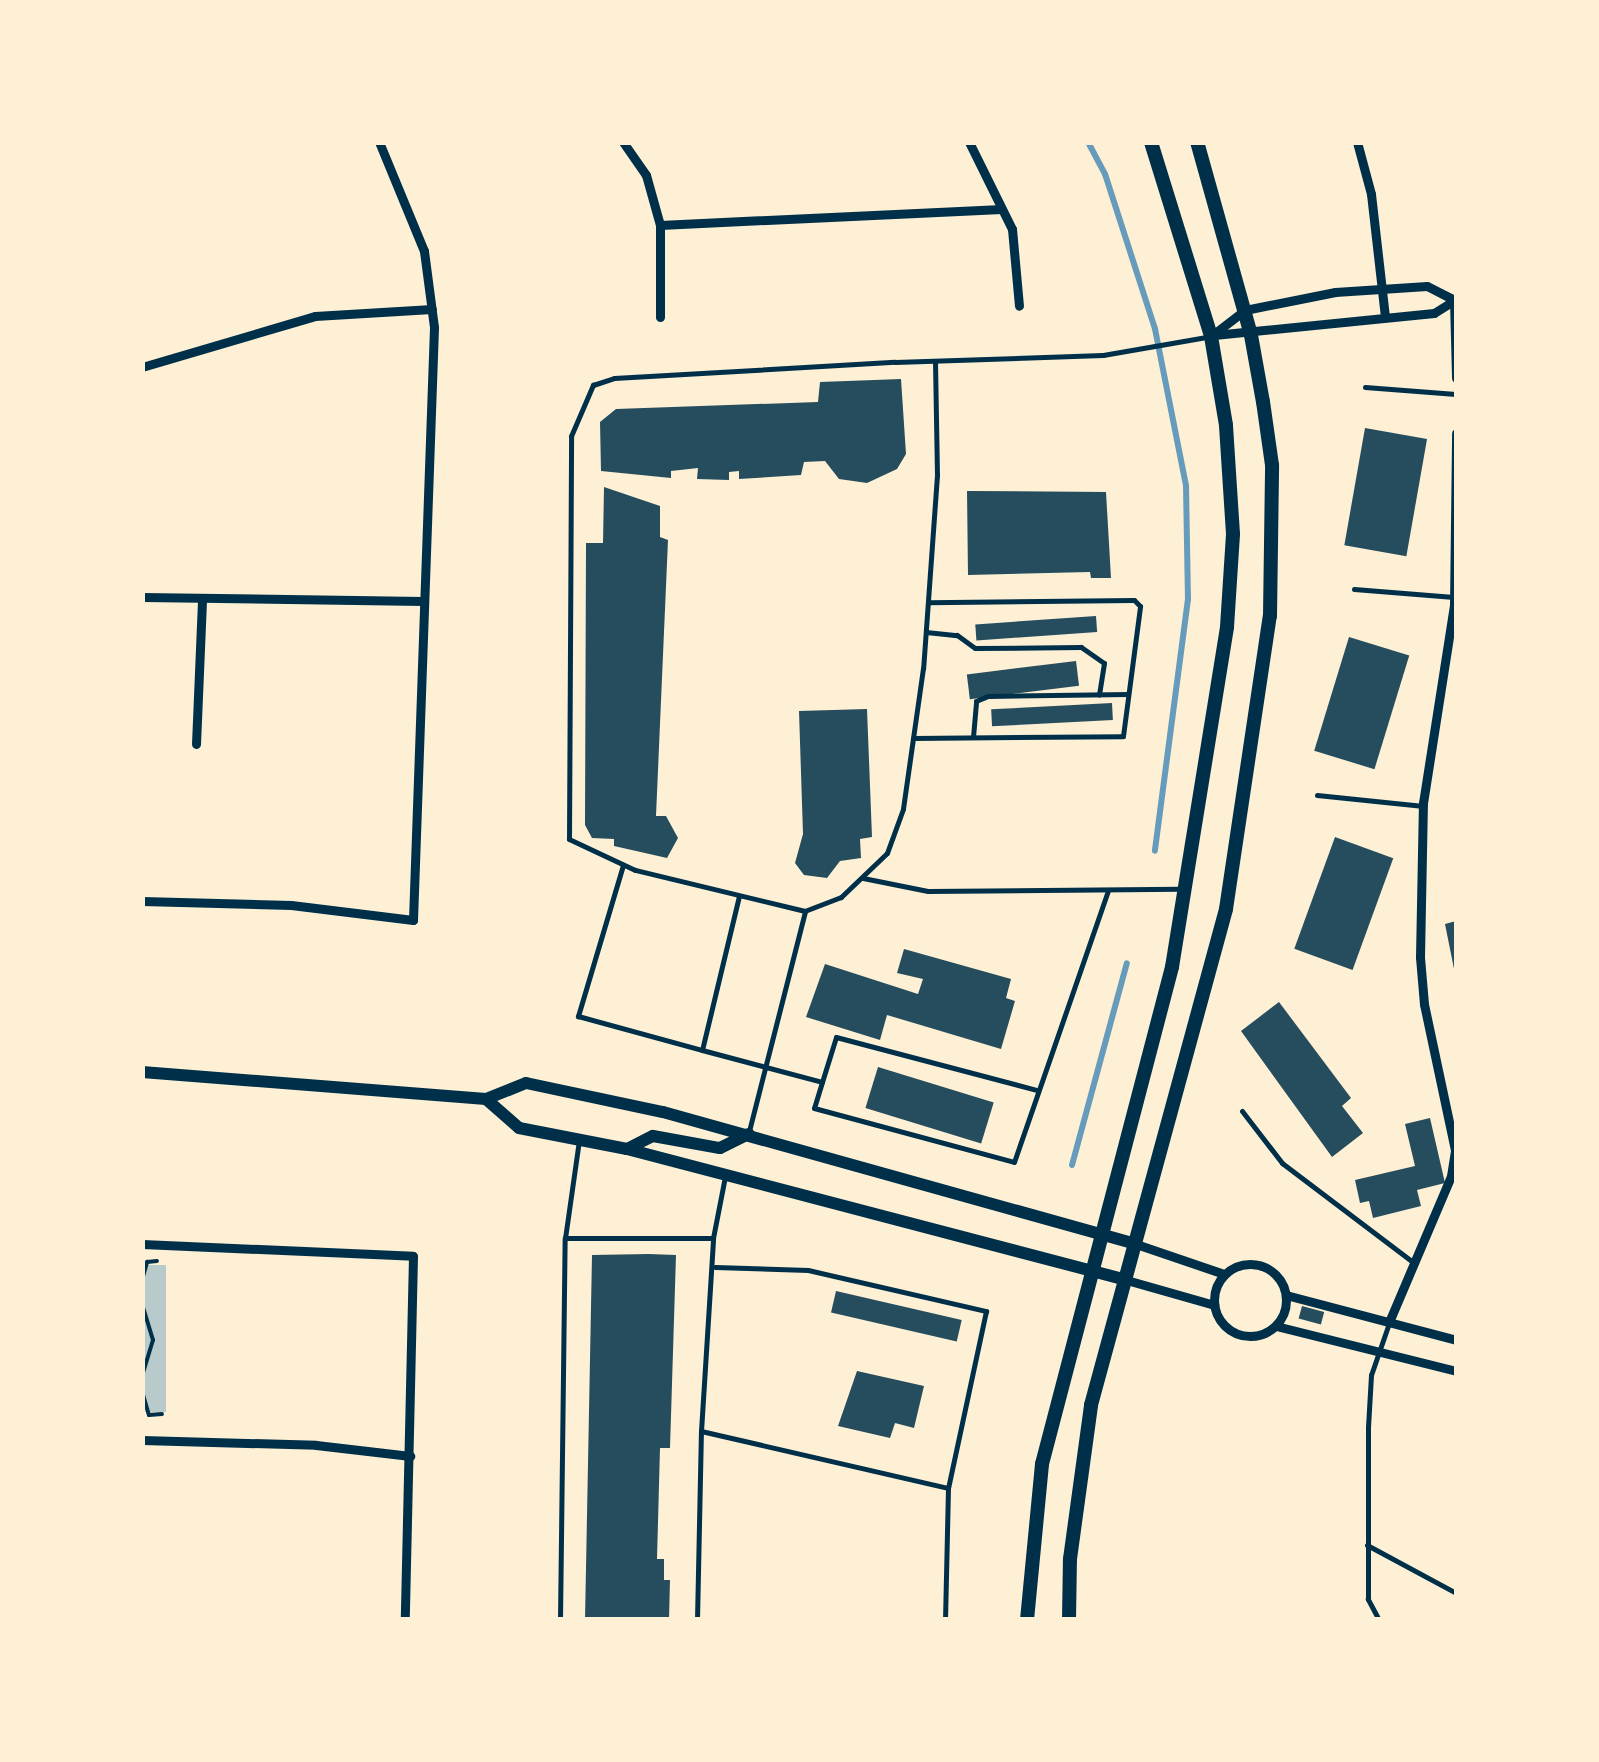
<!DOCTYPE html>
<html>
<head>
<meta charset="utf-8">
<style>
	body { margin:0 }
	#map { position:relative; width:1599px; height:1762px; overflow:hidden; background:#fdf0d5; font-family:"Golos Text",sans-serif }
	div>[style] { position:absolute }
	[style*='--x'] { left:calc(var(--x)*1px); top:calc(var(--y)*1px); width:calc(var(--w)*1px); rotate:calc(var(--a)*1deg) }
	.green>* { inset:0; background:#b9caca; transform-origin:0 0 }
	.stream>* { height:6px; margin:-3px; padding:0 3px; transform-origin:3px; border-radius:3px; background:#669bbc }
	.building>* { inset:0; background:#264d5e; transform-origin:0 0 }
	.path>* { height:4px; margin:-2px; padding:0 2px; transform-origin:2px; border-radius:2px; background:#003049 }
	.service>* { height:5px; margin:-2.5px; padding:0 2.5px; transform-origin:2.5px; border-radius:2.5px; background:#003049 }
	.minor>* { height:9px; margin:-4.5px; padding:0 4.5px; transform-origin:4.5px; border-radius:4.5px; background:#003049 }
	.minor>.ring { margin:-4.5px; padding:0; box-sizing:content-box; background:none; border:9px solid #003049; border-radius:50% }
	.secondary>* { height:12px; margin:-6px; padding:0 6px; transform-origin:6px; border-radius:6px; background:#003049 }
	.primary>* { height:14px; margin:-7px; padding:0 7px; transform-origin:7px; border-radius:7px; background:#003049 }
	span { translate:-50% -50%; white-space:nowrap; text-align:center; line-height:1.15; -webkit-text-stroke:10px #fdf0d5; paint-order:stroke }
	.frame { position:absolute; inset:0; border:145px solid #fdf0d5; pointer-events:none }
</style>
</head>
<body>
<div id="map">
	<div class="green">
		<i style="left:142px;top:1265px;width:24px;height:147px"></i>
	</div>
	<div class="stream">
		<i style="--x:1088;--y:142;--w:36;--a:62"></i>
		<i style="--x:1105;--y:174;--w:163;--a:72.1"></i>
		<i style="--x:1155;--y:329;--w:160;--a:78.8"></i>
		<i style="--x:1186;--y:486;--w:113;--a:89"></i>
		<i style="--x:1188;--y:599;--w:254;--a:97.5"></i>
		<i style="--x:1072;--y:1165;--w:209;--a:-74.8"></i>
	</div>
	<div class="building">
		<i style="clip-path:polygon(901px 379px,906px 454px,897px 469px,867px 483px,839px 479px,825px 461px,804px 462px,801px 475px,739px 479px,739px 471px,729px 472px,729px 480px,697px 479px,698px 468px,671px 471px,671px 478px,601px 471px,600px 422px,616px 409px,818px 402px,820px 382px)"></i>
		<i style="left:1365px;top:428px;width:63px;height:119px;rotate:10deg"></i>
		<i style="clip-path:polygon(604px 487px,660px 506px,660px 537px,668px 540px,656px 816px,666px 816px,678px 838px,667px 858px,614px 846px,614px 839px,592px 838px,585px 825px,586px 543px,603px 543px)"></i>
		<i style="clip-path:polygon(967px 491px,1106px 492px,1111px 578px,1091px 578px,1090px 572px,968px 575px)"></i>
		<i style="left:1096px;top:616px;width:16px;height:121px;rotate:86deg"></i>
		<i style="left:1349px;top:637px;width:63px;height:119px;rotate:17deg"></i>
		<i style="left:1076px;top:661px;width:25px;height:110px;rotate:83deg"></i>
		<i style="left:1112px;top:703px;width:17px;height:121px;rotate:87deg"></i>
		<i style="clip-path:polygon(867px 709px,872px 837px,860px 839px,861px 858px,840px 861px,827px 878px,804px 875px,795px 863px,803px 834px,799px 711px)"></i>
		<i style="left:1335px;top:837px;width:62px;height:119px;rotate:20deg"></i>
		<i style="clip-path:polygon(1456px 921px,1456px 973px,1455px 974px,1445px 924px)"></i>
		<i style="clip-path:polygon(904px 949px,1011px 979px,1006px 998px,1015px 1001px,1001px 1049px,887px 1015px,880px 1040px,806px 1017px,825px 964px,918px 994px,923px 979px,897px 973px)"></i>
		<i style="clip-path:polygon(1279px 1002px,1351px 1098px,1342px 1106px,1363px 1133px,1332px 1157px,1241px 1031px)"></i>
		<i style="left:878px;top:1067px;width:121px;height:43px;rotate:17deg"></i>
		<i style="clip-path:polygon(1430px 1118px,1445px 1183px,1417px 1190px,1421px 1206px,1373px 1218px,1369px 1201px,1360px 1203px,1355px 1180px,1415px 1166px,1405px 1124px)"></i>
		<i style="clip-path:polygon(649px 1254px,676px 1255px,670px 1448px,660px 1448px,657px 1559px,664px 1559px,664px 1580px,670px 1580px,669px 1620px,585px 1620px,592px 1255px)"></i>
		<i style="left:836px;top:1291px;width:129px;height:22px;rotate:13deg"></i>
		<i style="left:1302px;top:1306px;width:23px;height:13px;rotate:15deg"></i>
		<i style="clip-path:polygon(857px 1371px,924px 1386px,914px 1428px,895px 1423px,890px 1438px,838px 1426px)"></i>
	</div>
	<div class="path">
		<i style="--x:142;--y:1280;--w:19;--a:-74"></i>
		<i style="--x:147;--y:1262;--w:10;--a:-6"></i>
		<i style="--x:142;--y:1304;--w:38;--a:73"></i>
		<i style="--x:153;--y:1340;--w:37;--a:107"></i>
		<i style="--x:142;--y:1391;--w:25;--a:74"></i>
		<i style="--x:149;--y:1415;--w:13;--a:-4"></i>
	</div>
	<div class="service">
		<i style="--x:935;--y:361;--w:114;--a:89"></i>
		<i style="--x:937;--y:475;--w:194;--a:94.1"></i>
		<i style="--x:923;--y:668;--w:142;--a:98.1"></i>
		<i style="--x:903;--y:809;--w:47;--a:110"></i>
		<i style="--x:887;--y:853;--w:64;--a:136.3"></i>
		<i style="--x:841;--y:897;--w:39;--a:159"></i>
		<i style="--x:805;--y:911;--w:175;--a:-166.4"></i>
		<i style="--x:635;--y:870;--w:73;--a:-154.8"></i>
		<i style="--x:569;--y:839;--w:403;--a:-89.7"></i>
		<i style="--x:571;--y:436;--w:56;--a:-66.7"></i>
		<i style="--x:593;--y:385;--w:22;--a:-18"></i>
		<i style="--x:614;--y:378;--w:281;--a:-3.3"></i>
		<i style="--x:895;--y:362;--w:208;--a:-1.9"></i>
		<i style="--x:1103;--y:355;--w:105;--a:-9.9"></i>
		<i style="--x:1365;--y:387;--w:91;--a:4.4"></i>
		<i style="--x:1354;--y:589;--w:100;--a:4.6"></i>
		<i style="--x:926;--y:632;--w:31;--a:6"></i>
		<i style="--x:957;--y:635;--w:22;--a:36"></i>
		<i style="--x:975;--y:648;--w:106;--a:-0.5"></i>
		<i style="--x:1081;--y:647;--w:28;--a:35"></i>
		<i style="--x:1104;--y:663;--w:32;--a:99"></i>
		<i style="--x:973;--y:737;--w:36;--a:-85"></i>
		<i style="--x:976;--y:701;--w:13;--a:-23"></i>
		<i style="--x:988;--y:696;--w:140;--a:-0.8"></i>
		<i style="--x:913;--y:738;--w:210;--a:-0.5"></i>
		<i style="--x:1123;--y:736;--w:131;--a:-82.5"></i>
		<i style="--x:1140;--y:606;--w:8;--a:-135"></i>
		<i style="--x:1134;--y:600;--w:206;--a:179.4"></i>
		<i style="--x:1317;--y:795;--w:107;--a:5.9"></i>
		<i style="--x:623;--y:865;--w:158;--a:106.6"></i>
		<i style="--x:578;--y:1016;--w:129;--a:15.3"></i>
		<i style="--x:702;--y:1050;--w:158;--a:-76.5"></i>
		<i style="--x:863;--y:878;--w:66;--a:11.3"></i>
		<i style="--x:928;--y:891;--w:252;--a:-0.5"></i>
		<i style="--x:702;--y:1050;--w:124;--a:14.9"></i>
		<i style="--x:822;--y:1082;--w:47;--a:-72.7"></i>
		<i style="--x:836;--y:1037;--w:207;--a:14.8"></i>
		<i style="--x:822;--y:1082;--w:27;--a:107"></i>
		<i style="--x:814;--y:1108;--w:207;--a:15.1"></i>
		<i style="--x:1014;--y:1162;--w:287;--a:-70.9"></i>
		<i style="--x:1242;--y:1111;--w:66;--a:52.4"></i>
		<i style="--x:1282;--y:1163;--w:164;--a:37.1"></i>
		<i style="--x:749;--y:1131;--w:227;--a:-75.7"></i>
		<i style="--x:579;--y:1140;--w:99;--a:98.1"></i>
		<i style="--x:565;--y:1238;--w:148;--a:0"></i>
		<i style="--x:715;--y:1267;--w:93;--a:1.8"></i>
		<i style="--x:808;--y:1270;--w:183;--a:13"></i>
		<i style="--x:986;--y:1311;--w:181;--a:102.1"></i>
		<i style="--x:701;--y:1431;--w:193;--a:-86.4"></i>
		<i style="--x:713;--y:1238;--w:63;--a:-79"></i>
		<i style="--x:1367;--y:1545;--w:101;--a:28.3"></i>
		<i style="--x:560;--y:1620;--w:382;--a:-89.3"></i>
		<i style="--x:697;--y:1620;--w:189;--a:-88.8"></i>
		<i style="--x:701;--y:1431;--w:253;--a:13"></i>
		<i style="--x:948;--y:1488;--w:132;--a:91.3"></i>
		<i style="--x:1379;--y:1620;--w:24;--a:-118"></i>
		<i style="--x:1368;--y:1599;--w:172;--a:-90"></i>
		<i style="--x:1368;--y:1427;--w:52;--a:-86.7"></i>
		<i style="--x:1371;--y:1375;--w:55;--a:-70.9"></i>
	</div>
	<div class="minor">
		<i style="--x:623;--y:142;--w:40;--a:55.1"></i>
		<i style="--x:646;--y:175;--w:52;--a:74.4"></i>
		<i style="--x:660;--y:225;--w:92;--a:90"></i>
		<i style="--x:969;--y:142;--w:97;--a:63.7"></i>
		<i style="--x:1012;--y:229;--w:77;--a:84.8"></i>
		<i style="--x:1357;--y:142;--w:54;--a:74.9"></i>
		<i style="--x:1371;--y:194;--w:124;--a:83.5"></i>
		<i style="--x:660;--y:225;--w:342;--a:-2.7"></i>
		<i style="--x:1454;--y:300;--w:78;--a:88.5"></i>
		<i style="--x:1214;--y:335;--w:221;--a:-5.7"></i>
		<i style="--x:1434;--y:313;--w:26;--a:-32"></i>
		<i style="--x:1211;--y:336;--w:43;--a:-37.4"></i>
		<i style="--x:1245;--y:310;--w:92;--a:-11.3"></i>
		<i style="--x:1335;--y:292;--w:92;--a:-3.7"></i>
		<i style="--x:1427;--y:286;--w:30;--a:27"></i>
		<i style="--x:142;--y:367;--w:180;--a:-16.4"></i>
		<i style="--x:315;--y:316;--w:117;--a:-3.4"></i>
		<i style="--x:142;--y:597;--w:281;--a:0.8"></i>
		<i style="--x:196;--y:744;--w:145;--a:-87.6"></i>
		<i style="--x:142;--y:901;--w:149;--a:1.5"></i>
		<i style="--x:291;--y:905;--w:123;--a:7"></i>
		<i style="--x:413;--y:920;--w:593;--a:-87.97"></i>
		<i style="--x:434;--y:327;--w:77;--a:-97.5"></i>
		<i style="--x:424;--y:251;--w:118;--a:-112.4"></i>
		<i style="--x:142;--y:1244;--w:271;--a:2.5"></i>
		<i style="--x:413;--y:1256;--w:364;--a:91.3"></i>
		<i style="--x:1136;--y:1244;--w:93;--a:18.8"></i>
		<i class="ring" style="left:1214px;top:1264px;width:63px;height:63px"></i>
		<i style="--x:1123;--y:1279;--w:95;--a:15.9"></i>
		<i style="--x:1286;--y:1295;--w:176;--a:14.8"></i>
		<i style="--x:1389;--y:1322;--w:159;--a:-67"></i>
		<i style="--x:1451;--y:1176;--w:26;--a:-81"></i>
		<i style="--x:1455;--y:1150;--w:149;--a:-102"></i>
		<i style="--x:1424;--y:1004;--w:47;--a:-94.9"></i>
		<i style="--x:1420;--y:957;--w:154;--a:-88.9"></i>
		<i style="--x:1423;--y:803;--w:200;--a:-81.1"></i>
		<i style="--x:1454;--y:605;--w:172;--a:-89.3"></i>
		<i style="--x:1276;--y:1326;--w:186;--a:14"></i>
		<i style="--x:142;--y:1440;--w:174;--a:1.6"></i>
		<i style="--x:316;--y:1445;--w:95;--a:6.7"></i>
	</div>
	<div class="secondary">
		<i style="--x:142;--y:1072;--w:345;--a:4.5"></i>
		<i style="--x:486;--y:1099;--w:43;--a:-21.8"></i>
		<i style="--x:526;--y:1083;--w:140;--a:12"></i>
		<i style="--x:663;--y:1112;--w:491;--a:15.6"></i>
		<i style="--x:486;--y:1099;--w:44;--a:41.3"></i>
		<i style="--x:519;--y:1128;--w:110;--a:11"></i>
		<i style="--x:627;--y:1149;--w:513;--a:14.69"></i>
		<i style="--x:627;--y:1149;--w:29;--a:-27"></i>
		<i style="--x:653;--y:1136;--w:68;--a:10.2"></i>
		<i style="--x:720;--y:1148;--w:32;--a:-26"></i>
	</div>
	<div class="primary">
		<i style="--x:1027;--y:1620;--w:157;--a:-84.5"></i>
		<i style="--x:1042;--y:1464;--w:514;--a:-75.34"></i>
		<i style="--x:1172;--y:967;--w:344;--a:-80.8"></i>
		<i style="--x:1227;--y:627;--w:93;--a:-86.3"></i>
		<i style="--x:1233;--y:534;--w:109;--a:-93.7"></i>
		<i style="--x:1226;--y:425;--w:90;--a:-99.6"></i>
		<i style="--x:1211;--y:336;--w:203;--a:-107.2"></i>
		<i style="--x:1069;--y:1620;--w:61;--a:-89.1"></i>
		<i style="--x:1070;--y:1559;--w:155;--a:-82.2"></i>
		<i style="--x:1091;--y:1405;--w:514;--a:-74.77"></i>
		<i style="--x:1226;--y:909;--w:296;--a:-81.5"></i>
		<i style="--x:1270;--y:616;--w:151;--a:-89.2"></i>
		<i style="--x:1272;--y:465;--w:64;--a:-98.1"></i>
		<i style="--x:1263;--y:402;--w:68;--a:-100.2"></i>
		<i style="--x:1251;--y:335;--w:200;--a:-105.6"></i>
	</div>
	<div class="frame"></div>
</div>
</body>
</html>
